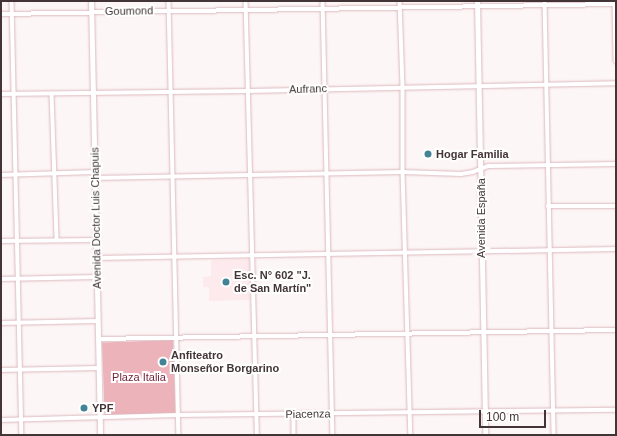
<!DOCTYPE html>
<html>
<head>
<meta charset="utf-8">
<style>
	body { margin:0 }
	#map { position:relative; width:617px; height:436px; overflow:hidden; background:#fdf6f6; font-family:Arial,sans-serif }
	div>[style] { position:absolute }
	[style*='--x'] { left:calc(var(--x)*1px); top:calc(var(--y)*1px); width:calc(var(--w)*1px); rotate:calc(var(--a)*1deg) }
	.built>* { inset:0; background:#fdeaec }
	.green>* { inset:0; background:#edb3bb; transform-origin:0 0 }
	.roads { filter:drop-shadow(0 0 1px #dcb9be) drop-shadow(0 0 1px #dcb9be) }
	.street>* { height:3.5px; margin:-1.75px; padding:0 1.75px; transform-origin:1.75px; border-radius:1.75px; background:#fff }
	.secondary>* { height:5px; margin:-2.5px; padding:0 2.5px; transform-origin:2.5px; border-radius:2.5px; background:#fff }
	.dots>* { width:11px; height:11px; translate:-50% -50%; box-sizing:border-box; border:2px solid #fff; border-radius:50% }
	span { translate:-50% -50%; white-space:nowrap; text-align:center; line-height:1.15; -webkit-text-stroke:4px #fff; paint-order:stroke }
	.street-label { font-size:11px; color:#433537 }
	.poi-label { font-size:11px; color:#433537; font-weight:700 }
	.left { translate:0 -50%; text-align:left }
	.park-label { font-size:11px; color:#742539 }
	.frame { position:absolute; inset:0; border:2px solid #433537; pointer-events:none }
	.scale { position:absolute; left:479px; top:410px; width:67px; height:18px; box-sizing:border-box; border:2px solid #433537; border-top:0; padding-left:5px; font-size:12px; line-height:14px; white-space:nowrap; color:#433537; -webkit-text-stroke:3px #fff; paint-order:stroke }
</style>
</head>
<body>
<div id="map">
	<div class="built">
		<i style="clip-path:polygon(249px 259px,250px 300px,209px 301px,209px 287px,203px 287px,203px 277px,211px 276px,211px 260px)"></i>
	</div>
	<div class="green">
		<i style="left:173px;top:340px;width:73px;height:71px;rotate:88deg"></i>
	</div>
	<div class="roads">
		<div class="street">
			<i style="--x:12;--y:1;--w:434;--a:88.7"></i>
			<i style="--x:169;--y:1;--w:434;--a:88.7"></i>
			<i style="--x:246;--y:1;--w:434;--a:88.5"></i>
			<i style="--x:323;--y:1;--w:434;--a:88.7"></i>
			<i style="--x:400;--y:1;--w:86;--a:88"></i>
			<i style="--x:403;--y:87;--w:85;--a:90"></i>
			<i style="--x:403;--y:172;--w:263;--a:88.3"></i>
			<i style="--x:545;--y:1;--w:434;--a:88.8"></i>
			<i style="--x:615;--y:1;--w:60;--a:89"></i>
			<i style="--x:1;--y:14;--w:615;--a:-0.93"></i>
			<i style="--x:1;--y:94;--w:248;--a:-0.7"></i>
			<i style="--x:249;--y:91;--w:367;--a:-1.2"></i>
			<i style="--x:52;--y:94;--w:146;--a:88"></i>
			<i style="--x:1;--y:175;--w:94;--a:-1.8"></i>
			<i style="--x:95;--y:178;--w:308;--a:-1.1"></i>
			<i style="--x:403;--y:172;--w:58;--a:2"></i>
			<i style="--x:461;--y:174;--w:12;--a:-9"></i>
			<i style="--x:473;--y:172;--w:17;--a:-21"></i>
			<i style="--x:489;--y:166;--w:127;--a:-0.9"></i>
			<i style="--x:548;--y:206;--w:68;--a:0"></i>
			<i style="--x:1;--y:241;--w:95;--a:-0.6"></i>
			<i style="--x:97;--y:258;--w:519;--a:-0.99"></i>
			<i style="--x:1;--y:279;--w:96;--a:-1.2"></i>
			<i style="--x:1;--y:323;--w:97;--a:-1.2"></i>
			<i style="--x:98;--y:339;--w:518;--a:-1"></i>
			<i style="--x:1;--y:370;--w:98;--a:-1.2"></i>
			<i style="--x:294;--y:414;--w:21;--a:90"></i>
			<i style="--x:1;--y:420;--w:177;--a:-1.6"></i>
			<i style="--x:178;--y:415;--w:438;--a:-0.7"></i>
		</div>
		<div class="secondary">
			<i style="--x:91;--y:1;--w:434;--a:88.8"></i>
			<i style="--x:477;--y:1;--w:434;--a:88.9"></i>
		</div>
	</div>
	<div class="dots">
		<i style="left:428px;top:154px;background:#428396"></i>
		<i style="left:226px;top:282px;background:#428396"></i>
		<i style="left:163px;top:362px;background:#428396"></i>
		<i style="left:84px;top:408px;background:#428396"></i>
	</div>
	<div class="street-label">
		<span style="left:129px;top:11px;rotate:-1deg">Goumond</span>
		<span style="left:308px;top:89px;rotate:-2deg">Aufranc</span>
		<span style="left:96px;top:218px;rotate:-91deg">Avenida Doctor Luis Chapuis</span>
		<span style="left:481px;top:218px;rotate:-90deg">Avenida España</span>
		<span style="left:308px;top:414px;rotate:-1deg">Piacenza</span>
	</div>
	<div class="poi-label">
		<span class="left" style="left:436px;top:154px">Hogar Familia</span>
		<span class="left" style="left:234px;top:282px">Esc. N° 602 "J.<br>de San Martín"</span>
		<span class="left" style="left:171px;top:362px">Anfiteatro<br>Monseñor Borgarino</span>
		<span class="left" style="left:92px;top:408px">YPF</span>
	</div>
	<div class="park-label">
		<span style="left:139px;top:377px">Plaza Italia</span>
	</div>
	<div class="frame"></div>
	<div class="scale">100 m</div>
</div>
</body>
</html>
